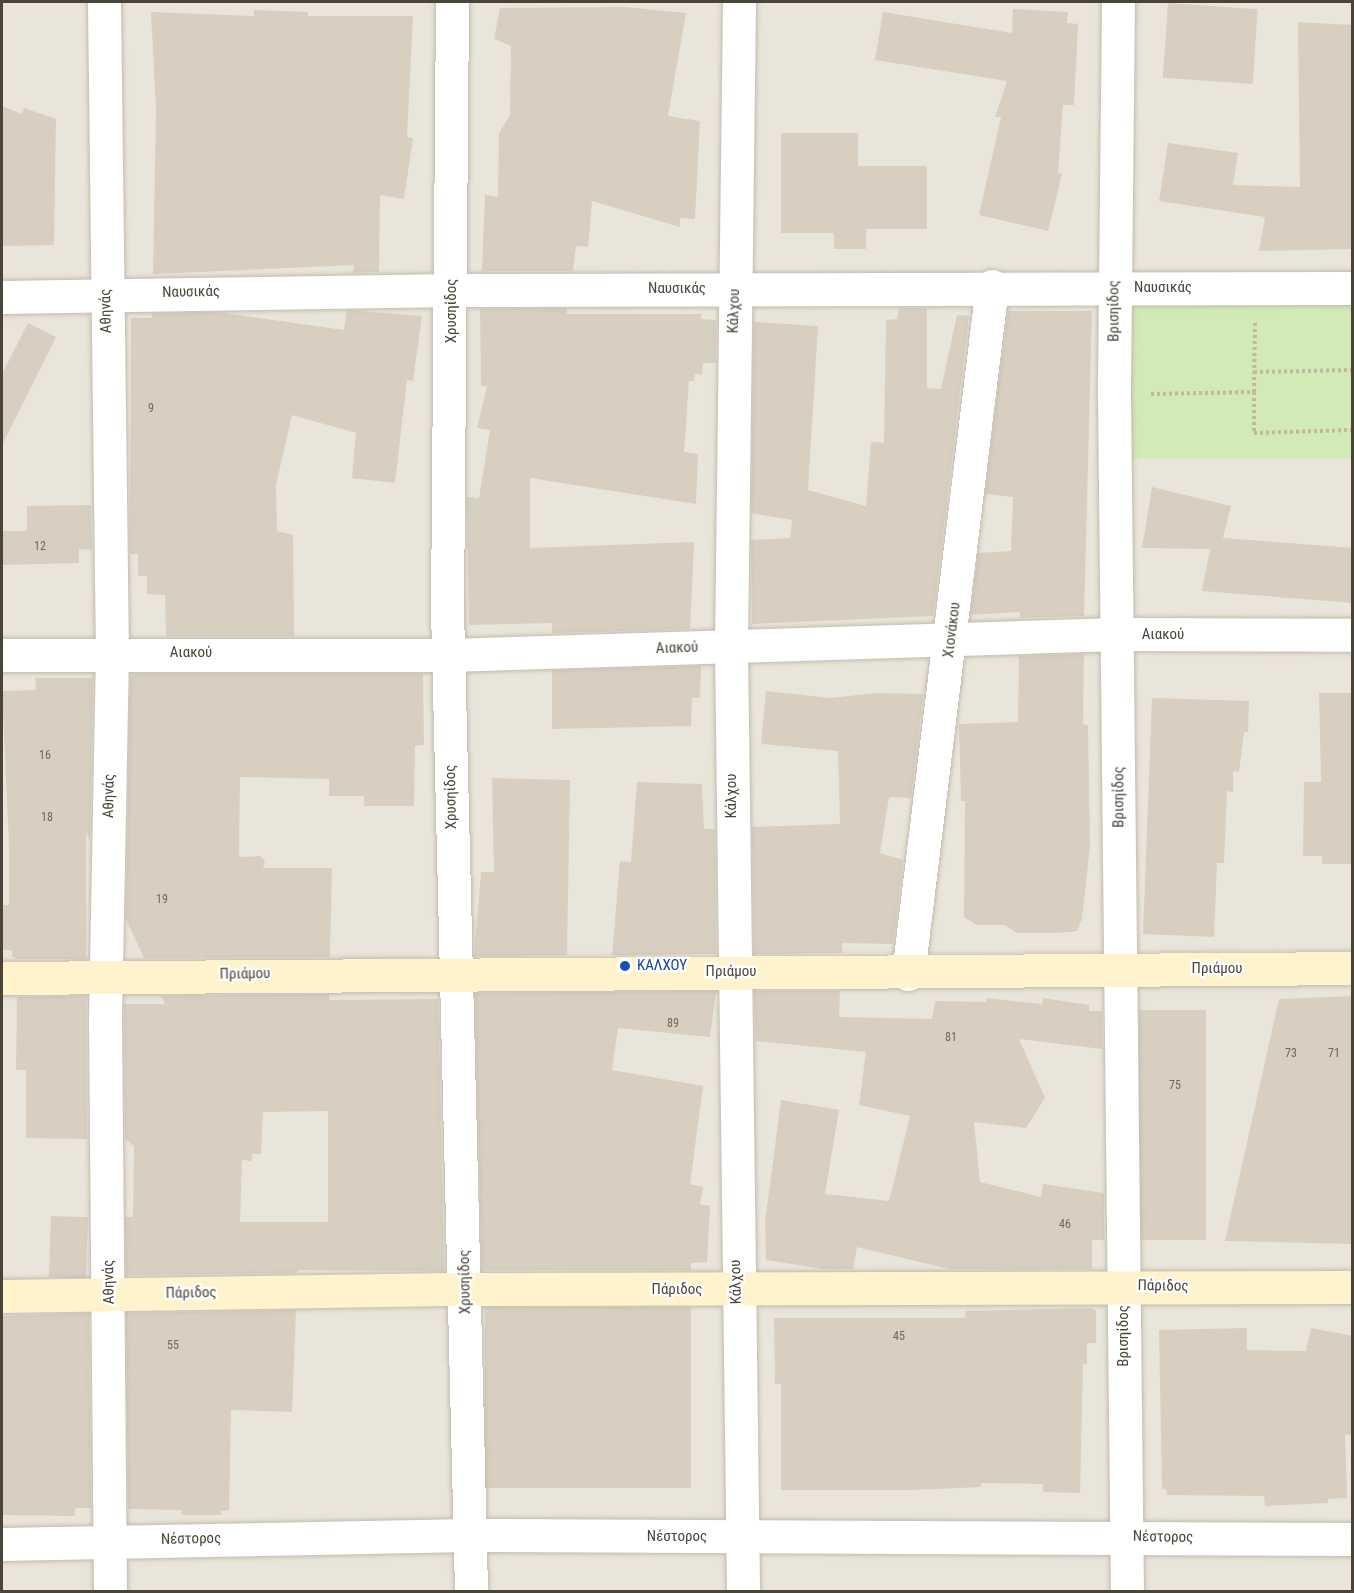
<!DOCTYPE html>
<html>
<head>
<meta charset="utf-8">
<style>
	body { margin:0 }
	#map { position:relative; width:1354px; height:1593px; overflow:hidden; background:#f6f3ec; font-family:"Roboto Condensed",sans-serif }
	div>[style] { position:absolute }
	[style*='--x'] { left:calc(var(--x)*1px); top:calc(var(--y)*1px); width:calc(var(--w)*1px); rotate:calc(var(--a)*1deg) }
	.residential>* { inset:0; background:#eae5da; transform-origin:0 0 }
	.green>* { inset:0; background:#d2eab5; transform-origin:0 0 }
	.building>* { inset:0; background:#d8cfc1; transform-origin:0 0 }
	.path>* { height:4px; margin-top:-2px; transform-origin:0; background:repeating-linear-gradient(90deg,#c4b79f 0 3px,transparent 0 6px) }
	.roads { filter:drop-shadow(0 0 2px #c2bbae) drop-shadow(0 0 2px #c2bbae) }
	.street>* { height:33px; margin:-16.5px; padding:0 16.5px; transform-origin:16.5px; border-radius:16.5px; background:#fff }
	.secondary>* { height:33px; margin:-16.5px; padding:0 16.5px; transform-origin:16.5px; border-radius:16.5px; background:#fff3cd }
	.dots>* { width:16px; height:16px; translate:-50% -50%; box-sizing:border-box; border:3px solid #fff; border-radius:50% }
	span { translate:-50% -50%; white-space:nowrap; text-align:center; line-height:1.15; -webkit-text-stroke:4.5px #fff; paint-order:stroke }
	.number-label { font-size:12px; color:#6e675b }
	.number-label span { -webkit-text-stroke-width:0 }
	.street-label { font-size:15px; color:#4b4439 }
	.transit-label { font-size:15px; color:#164399 }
	.left { translate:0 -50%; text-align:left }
	.frame { position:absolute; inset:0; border:3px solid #4b4439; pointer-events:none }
</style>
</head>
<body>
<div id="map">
	<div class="residential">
		<i style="clip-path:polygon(2px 2px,1352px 2px,1352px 951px,703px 954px,2px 964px)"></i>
		<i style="left:1352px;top:979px;width:612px;height:1350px;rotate:90deg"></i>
	</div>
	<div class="green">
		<i style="left:1352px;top:303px;width:156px;height:221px;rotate:90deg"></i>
	</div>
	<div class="building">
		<i style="left:1168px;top:3px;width:90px;height:75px;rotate:4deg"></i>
		<i style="clip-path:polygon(624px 7px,686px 13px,668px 116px,700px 121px,695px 219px,680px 218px,680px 227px,592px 201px,588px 247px,576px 246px,573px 271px,482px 271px,485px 195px,498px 197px,499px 133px,510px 115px,511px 46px,494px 39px,500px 8px)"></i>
		<i style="clip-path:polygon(1013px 9px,1068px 12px,1067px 23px,1078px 24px,1074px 105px,1063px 105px,1058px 173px,1062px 174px,1048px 231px,979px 215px,1001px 117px,995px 117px,1007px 81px,875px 60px,883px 12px,1012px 33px)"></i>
		<i style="clip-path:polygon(254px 10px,308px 12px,308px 16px,413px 16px,407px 137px,413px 138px,404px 199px,380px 195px,379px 272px,353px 273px,354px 265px,153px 274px,156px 110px,151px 12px,254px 16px)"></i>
		<i style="clip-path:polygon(1298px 22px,1353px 25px,1353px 249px,1259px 251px,1265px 217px,1159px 201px,1168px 143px,1238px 153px,1233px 185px,1300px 187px)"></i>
		<i style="clip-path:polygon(2px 106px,22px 114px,24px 108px,56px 119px,54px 245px,2px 246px)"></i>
		<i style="clip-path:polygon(781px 133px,858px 133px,858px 166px,927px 166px,927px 229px,866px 229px,866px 249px,834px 249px,834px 233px,781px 233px)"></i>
		<i style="clip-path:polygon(567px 308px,567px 314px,702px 314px,701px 319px,716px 320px,716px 363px,703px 363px,702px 375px,695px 374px,694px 381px,689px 381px,684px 452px,698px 454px,696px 504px,530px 478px,530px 548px,694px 542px,690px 629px,552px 633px,552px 623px,469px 625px,467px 497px,479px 498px,490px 430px,477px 428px,487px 386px,481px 386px,480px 309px)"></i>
		<i style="clip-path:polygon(899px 308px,927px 308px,927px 388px,941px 389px,957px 315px,969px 316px,933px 616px,752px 624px,751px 540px,790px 538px,792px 520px,751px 513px,754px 322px,818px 326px,808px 490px,866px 506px,871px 442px,884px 443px,886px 320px,897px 319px)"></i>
		<i style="clip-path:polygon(347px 310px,422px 316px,413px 381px,407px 380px,395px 483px,352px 478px,356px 433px,292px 415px,276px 485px,277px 531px,293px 535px,294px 636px,166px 636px,165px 595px,147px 594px,147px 576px,138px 576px,138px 554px,130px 554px,131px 318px,152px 318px,152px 313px,217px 312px,344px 330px)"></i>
		<i style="clip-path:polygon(1008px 311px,1092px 311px,1084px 616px,1020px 618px,1020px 612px,971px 615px,978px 553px,1011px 551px,1013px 497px,985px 494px)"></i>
		<i style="clip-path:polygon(28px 323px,56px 337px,2px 445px,2px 374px)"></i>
		<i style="clip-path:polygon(1152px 487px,1231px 506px,1223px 538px,1353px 548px,1353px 603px,1202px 591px,1210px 549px,1142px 548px)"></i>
		<i style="clip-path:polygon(91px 505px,92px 550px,79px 549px,79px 563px,2px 565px,2px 531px,27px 531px,27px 506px)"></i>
		<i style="clip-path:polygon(1084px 654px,1083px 724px,1088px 725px,1090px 847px,1082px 919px,1077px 931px,1057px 933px,1017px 933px,1005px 925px,977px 925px,964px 917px,965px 801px,961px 801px,959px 724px,1018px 722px,1019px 656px)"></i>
		<i style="clip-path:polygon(701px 666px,700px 698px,692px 698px,691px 726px,552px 729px,552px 670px)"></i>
		<i style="clip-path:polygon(135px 674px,423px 674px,424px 745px,415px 746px,414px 806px,364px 806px,364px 796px,329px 796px,329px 779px,240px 777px,239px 857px,261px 856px,265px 861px,263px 868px,332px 868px,330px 957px,144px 958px,126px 919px,130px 677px)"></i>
		<i style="clip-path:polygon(35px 678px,93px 678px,90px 841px,86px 832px,86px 959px,17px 959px,12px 956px,12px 950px,2px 950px,2px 905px,9px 905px,9px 844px,2px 691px,36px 690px)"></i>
		<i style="clip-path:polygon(766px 691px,830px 698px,876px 693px,923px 694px,911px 798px,889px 797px,880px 853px,903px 860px,893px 944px,842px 943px,842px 953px,754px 954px,752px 827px,840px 824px,838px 751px,761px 744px)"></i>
		<i style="clip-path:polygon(1319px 693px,1353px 693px,1353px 864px,1322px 864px,1322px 856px,1303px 856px,1304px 782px,1321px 782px)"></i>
		<i style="clip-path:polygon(1152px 698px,1249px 701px,1248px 732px,1244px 732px,1239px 772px,1233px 771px,1233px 792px,1227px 791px,1224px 863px,1217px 863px,1214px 937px,1143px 934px)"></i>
		<i style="clip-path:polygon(492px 778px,570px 780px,567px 955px,474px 956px,481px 872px,494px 872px)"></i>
		<i style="clip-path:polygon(637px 782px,702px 784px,704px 829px,715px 829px,716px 954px,612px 955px,620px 861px,631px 862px)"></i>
		<i style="clip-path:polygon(716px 991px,710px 1037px,618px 1028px,612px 1070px,703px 1086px,690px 1184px,703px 1187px,700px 1204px,710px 1206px,707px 1262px,691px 1263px,691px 1270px,482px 1270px,475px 993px)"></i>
		<i style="clip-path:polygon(754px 991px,840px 991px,839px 1017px,932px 1019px,935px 1001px,986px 1002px,987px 998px,1042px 1004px,1043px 998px,1089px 1005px,1089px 1011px,1102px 1011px,1102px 1049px,1019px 1039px,1045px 1098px,1026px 1128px,974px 1122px,980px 1182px,1041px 1197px,1043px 1184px,1104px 1193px,1104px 1240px,1092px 1240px,1092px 1269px,949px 1269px,857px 1247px,853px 1269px,823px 1269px,766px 1260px,765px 1222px,781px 1100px,839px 1110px,825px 1194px,889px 1201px,910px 1116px,859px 1105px,866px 1052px,756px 1041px)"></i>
		<i style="clip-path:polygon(evenodd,329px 994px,329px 1000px,438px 999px,444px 1271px,298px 1270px,297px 1273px,126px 1275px,125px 1217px,133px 1217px,134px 1146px,125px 1139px,124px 1004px,165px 1004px,161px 996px,329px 994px,328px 1111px,328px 1222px,240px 1222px,242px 1160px,252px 1161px,252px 1154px,261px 1154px,263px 1112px,328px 1111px)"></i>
		<i style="clip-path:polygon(86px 996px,87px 1139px,26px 1138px,26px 1070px,16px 1070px,17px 997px)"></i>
		<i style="clip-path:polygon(1353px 996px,1353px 1244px,1225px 1241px,1279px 999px)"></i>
		<i style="left:1206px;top:1010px;width:230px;height:67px;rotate:90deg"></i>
		<i style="left:51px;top:1216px;width:37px;height:61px;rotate:2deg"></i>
		<i style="left:691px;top:1307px;width:181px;height:206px;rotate:90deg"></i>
		<i style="clip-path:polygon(1092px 1308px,1096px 1311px,1096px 1343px,1087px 1343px,1087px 1364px,1083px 1364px,1080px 1493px,1043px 1492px,1043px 1484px,981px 1483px,981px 1487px,913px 1490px,781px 1490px,781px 1384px,775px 1384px,774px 1318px,965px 1318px,966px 1311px)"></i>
		<i style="clip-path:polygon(296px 1310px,292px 1412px,231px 1410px,229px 1510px,221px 1511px,221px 1515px,182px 1515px,182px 1510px,128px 1509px,126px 1313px)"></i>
		<i style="clip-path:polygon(89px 1313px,91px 1508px,75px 1508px,75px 1516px,2px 1515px,2px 1316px)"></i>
		<i style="clip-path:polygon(1247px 1328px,1247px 1350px,1306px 1351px,1311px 1328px,1353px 1336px,1353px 1436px,1345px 1434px,1347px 1498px,1328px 1499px,1328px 1503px,1265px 1506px,1264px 1496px,1167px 1495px,1166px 1489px,1162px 1489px,1159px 1330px)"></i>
	</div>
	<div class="path">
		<i style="--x:1254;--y:372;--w:98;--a:-1.2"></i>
		<i style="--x:1254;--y:392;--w:41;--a:90"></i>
		<i style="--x:1254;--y:433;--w:98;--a:-1.8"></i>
		<i style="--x:1151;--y:394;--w:103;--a:-1.1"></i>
		<i style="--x:1254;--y:392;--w:69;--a:-89.2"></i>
	</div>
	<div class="roads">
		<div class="street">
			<i style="--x:104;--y:2;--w:651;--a:89.3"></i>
			<i style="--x:112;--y:653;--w:368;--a:91.1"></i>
			<i style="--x:105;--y:1021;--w:571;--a:89.5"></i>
			<i style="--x:452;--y:2;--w:606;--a:90.47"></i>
			<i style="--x:447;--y:608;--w:984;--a:88.6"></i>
			<i style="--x:739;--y:2;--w:644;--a:90.71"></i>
			<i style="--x:731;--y:646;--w:946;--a:89.27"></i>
			<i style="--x:1118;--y:2;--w:393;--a:90.6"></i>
			<i style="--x:1114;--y:395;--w:1197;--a:89.38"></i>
			<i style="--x:2;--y:297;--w:451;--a:-0.9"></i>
			<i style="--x:453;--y:290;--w:899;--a:-0.13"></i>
			<i style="--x:2;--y:655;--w:446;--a:0"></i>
			<i style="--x:448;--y:655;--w:669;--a:-1.8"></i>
			<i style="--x:1117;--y:634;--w:235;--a:0.2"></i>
			<i style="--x:908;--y:974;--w:693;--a:-83.04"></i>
			<i style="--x:2;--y:1544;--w:468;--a:-1.1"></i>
			<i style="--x:470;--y:1535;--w:882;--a:0.26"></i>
		</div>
		<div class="secondary">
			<i style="--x:2;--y:978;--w:1350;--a:-0.42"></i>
			<i style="--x:2;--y:1296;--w:463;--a:-0.9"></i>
			<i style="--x:465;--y:1289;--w:887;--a:-0.13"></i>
		</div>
	</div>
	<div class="dots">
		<i style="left:625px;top:966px;background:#1a4fb4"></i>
	</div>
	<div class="number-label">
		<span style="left:151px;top:409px">9</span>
		<span style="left:40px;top:547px">12</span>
		<span style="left:45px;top:756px">16</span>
		<span style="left:47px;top:818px">18</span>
		<span style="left:162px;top:900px">19</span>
		<span style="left:673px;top:1024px">89</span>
		<span style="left:951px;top:1038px">81</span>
		<span style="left:1291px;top:1054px">73</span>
		<span style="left:1334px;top:1054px">71</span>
		<span style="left:1175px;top:1086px">75</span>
		<span style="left:1065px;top:1225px">46</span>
		<span style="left:899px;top:1337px">45</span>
		<span style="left:173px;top:1346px">55</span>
	</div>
	<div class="street-label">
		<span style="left:1163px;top:288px">Ναυσικάς</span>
		<span style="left:677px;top:289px">Ναυσικάς</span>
		<span style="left:191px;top:292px;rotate:-1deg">Ναυσικάς</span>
		<span style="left:106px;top:311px;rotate:-91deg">Αθηνάς</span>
		<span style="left:452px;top:311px;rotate:-90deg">Χρυσηίδος</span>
		<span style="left:734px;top:311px;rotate:-88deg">Κάλχου</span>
		<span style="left:1114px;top:311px;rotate:-90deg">Βρισηίδος</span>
		<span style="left:952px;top:630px;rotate:-83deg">Χιονάκου</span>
		<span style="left:1163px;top:635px">Αιακού</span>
		<span style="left:677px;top:648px;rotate:-2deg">Αιακού</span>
		<span style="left:191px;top:653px">Αιακού</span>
		<span style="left:109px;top:796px;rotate:-89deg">Αθηνάς</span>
		<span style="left:732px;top:796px;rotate:-90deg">Κάλχου</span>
		<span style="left:451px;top:797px;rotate:-91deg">Χρυσηίδος</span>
		<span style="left:1119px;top:797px;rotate:-90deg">Βρισηίδος</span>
		<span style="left:1217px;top:969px">Πριάμου</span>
		<span style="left:731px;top:972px">Πριάμου</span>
		<span style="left:245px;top:974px;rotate:-1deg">Πριάμου</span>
		<span style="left:109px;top:1282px;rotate:-91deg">Αθηνάς</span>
		<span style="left:465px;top:1282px;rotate:-91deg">Χρυσηίδος</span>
		<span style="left:736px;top:1282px;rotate:-91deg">Κάλχου</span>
		<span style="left:1163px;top:1286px;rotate:1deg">Πάριδος</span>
		<span style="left:677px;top:1290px">Πάριδος</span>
		<span style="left:191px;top:1293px;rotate:-1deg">Πάριδος</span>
		<span style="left:1124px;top:1336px;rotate:-90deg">Βρισηίδος</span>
		<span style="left:677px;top:1537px">Νέστορος</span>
		<span style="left:1163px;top:1537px;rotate:1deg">Νέστορος</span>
		<span style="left:191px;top:1539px;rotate:-1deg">Νέστορος</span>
	</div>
	<div class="transit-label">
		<span class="left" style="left:637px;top:966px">ΚΑΛΧΟΥ</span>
	</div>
	<div class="frame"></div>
</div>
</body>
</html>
